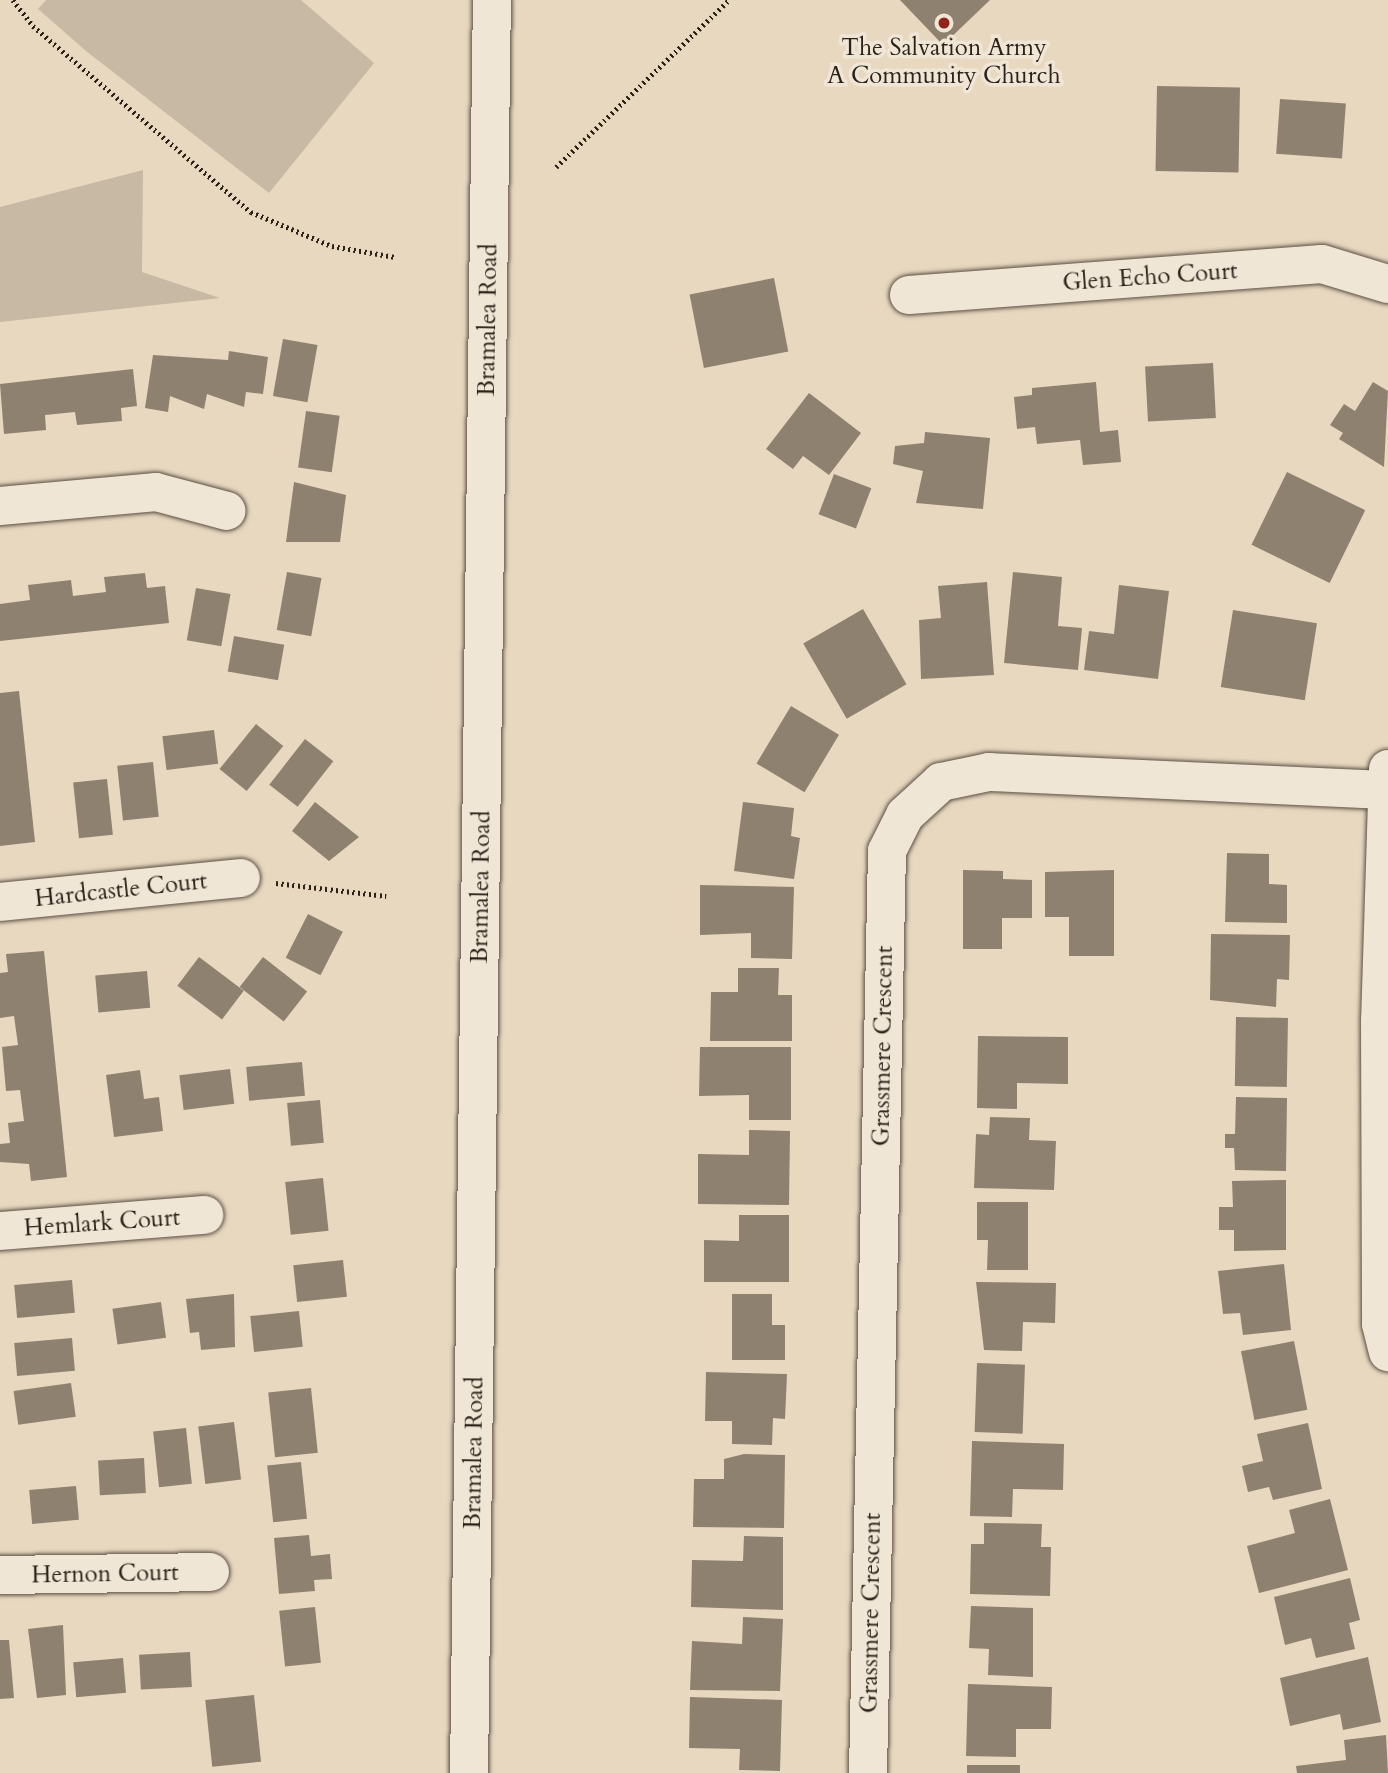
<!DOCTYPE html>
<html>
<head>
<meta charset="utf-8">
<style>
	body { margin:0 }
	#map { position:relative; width:1388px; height:1773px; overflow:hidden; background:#e8d8c0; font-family:Cardo,serif }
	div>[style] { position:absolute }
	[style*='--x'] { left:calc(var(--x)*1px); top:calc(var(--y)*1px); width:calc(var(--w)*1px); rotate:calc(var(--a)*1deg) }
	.green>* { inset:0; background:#c8b9a4 }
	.building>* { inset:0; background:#8e8170; transform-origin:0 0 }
	.path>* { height:4.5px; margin-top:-2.25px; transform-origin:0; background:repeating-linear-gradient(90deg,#2d2219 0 2px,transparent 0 5.5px) }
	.roads { filter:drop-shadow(0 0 2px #5c5043) drop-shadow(0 0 2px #5c5043) }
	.minor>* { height:38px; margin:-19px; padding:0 19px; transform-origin:19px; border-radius:19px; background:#f0e6d6 }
	.secondary>* { height:38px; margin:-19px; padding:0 19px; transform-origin:19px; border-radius:19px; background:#f0e6d6 }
	.dots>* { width:19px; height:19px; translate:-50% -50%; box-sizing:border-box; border:4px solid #f0e6d6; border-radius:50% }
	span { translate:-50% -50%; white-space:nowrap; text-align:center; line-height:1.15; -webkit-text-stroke:7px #f0e6d6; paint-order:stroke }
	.poi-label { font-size:24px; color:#2d2219 }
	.street-label { font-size:24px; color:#2d2219 }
</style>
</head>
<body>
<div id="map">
	<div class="green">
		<i style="clip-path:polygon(46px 0,301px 0,374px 63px,269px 193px,86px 51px,38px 9px)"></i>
		<i style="clip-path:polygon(143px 170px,142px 272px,220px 298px,0 322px,0 207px)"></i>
	</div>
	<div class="building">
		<i style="clip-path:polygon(900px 0,990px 0,943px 45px)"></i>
		<i style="left:1157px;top:86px;width:83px;height:85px;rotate:1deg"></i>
		<i style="left:1280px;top:99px;width:66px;height:55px;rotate:4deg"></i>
		<i style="left:774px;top:278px;width:75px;height:86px;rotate:79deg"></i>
		<i style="left:283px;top:339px;width:35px;height:58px;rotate:10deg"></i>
		<i style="clip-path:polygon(229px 351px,268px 357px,263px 394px,246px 392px,244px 407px,207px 394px,204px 409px,170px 396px,168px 412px,145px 408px,153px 355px,228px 360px)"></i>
		<i style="left:1213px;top:363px;width:55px;height:68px;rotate:87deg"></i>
		<i style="clip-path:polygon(133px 369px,137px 406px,121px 408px,122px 421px,77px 425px,75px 412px,45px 415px,46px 430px,4px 434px,0 384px)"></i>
		<i style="clip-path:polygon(1096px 382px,1100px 432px,1118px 430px,1121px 462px,1083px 465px,1080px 440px,1037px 444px,1035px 427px,1017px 429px,1014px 397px,1032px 395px,1032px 388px)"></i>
		<i style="clip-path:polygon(1373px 382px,1388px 391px,1384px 467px,1339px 439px,1343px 433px,1330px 425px,1344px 404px,1355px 411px)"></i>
		<i style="clip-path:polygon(809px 393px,861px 433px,829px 475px,803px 456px,793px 469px,766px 449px)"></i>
		<i style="left:306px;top:411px;width:34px;height:57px;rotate:8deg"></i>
		<i style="clip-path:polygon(925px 432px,990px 438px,983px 509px,916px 503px,923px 471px,893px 464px,895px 446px,924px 443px)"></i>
		<i style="left:1287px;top:472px;width:87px;height:81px;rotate:26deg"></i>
		<i style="left:834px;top:474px;width:40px;height:43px;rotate:21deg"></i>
		<i style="clip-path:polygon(294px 482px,346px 495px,340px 542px,286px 542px)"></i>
		<i style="left:287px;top:572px;width:35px;height:59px;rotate:10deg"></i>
		<i style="clip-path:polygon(1013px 572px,1062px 577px,1058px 626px,1082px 628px,1078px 670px,1004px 663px)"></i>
		<i style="clip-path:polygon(145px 573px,147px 588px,165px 586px,169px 623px,0 641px,0 604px,30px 600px,28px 585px,71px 580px,73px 596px,106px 592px,104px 577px)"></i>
		<i style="clip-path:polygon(987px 582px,994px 675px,921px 679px,919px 620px,941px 618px,938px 586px)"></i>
		<i style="clip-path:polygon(1119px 585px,1169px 591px,1158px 679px,1084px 670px,1089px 631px,1114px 634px)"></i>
		<i style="left:196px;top:588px;width:35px;height:53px;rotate:10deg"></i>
		<i style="left:863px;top:609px;width:87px;height:69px;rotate:60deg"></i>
		<i style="left:1233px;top:610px;width:85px;height:78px;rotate:9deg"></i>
		<i style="left:234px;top:636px;width:51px;height:36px;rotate:10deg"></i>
		<i style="clip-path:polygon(19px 691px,35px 842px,0 846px,0 693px)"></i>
		<i style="left:791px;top:706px;width:56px;height:67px;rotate:31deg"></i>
		<i style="left:256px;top:724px;width:35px;height:58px;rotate:39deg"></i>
		<i style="left:214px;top:730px;width:34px;height:52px;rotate:83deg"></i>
		<i style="left:305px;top:739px;width:36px;height:58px;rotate:38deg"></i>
		<i style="left:153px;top:762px;width:55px;height:36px;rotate:84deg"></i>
		<i style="left:107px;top:779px;width:56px;height:34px;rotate:84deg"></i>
		<i style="clip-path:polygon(315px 802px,359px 837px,329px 861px,292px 831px)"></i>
		<i style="clip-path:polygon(743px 802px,794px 808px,791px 836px,800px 838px,794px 879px,734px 871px)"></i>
		<i style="clip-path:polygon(1227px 853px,1269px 854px,1269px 884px,1287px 885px,1287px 923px,1225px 922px)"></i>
		<i style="clip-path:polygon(963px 870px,1003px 871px,1003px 879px,1032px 880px,1032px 918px,1002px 918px,1002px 949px,963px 949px)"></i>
		<i style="clip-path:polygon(1114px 870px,1114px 956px,1069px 956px,1069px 917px,1045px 917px,1045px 872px)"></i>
		<i style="clip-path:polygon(700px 885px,794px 887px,792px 959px,751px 958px,751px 933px,700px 935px)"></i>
		<i style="left:308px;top:914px;width:39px;height:49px;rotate:27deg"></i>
		<i style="clip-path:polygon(1211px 934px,1290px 935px,1289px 980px,1277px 979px,1276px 1007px,1210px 1000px)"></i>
		<i style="clip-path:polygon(44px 951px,67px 1177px,31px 1181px,29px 1164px,0 1162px,0 1144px,10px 1143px,8px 1123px,24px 1121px,20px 1090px,6px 1091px,2px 1047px,18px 1045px,14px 1016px,0 1018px,0 973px,8px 972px,6px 954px)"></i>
		<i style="left:199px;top:957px;width:56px;height:36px;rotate:37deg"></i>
		<i style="left:263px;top:957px;width:56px;height:38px;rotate:38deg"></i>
		<i style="clip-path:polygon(738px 968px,779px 968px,778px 995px,792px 995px,792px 1041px,710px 1041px,711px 992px,738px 992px)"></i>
		<i style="left:147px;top:971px;width:37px;height:52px;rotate:85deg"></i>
		<i style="left:1236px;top:1017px;width:52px;height:69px;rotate:1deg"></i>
		<i style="clip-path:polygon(978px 1036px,1068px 1037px,1068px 1084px,1017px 1083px,1017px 1109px,977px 1108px)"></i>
		<i style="clip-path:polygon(700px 1047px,791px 1047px,791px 1120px,749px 1120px,749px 1095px,699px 1096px)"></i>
		<i style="left:302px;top:1062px;width:34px;height:56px;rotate:85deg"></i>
		<i style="left:230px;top:1069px;width:35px;height:51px;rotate:83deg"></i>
		<i style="clip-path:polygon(140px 1070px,144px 1099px,159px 1097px,163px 1131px,114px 1137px,106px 1075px)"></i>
		<i style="clip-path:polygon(1236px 1097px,1287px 1098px,1286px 1171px,1235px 1170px,1234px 1148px,1225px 1148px,1225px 1134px,1235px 1134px)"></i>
		<i style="left:320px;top:1100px;width:43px;height:33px;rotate:85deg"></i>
		<i style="clip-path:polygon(990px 1117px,1030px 1118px,1029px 1140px,1056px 1141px,1054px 1190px,974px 1188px,976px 1134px,989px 1135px)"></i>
		<i style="clip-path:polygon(749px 1130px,790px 1131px,789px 1205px,698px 1204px,698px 1154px,749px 1155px)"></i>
		<i style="left:323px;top:1178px;width:53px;height:38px;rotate:84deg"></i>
		<i style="clip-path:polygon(1286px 1180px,1286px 1250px,1234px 1251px,1234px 1230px,1219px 1230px,1219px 1207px,1233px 1207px,1232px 1181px)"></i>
		<i style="clip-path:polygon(977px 1202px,1028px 1202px,1028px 1270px,987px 1270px,988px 1240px,977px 1240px)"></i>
		<i style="clip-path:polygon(739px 1215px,789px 1215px,789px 1282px,704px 1282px,704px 1240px,739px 1241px)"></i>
		<i style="left:343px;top:1260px;width:37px;height:50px;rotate:84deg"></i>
		<i style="clip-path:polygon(1284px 1264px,1291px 1330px,1243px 1335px,1240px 1313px,1223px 1314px,1218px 1271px)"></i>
		<i style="left:72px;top:1280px;width:33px;height:58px;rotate:85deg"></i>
		<i style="clip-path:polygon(976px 1282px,1056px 1283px,1055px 1323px,1023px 1322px,1022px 1351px,984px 1350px)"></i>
		<i style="clip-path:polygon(234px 1294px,235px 1347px,201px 1350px,199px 1332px,190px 1333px,186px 1299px)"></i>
		<i style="clip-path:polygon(732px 1294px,772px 1294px,772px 1325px,785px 1325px,785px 1360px,732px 1360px)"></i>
		<i style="left:161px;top:1302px;width:36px;height:49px;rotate:82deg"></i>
		<i style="left:299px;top:1311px;width:36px;height:49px;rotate:84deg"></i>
		<i style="left:72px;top:1338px;width:33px;height:58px;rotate:85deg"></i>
		<i style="left:1294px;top:1341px;width:70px;height:54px;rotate:79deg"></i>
		<i style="left:977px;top:1363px;width:48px;height:69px;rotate:2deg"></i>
		<i style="clip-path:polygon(706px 1372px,787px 1374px,785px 1419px,773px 1418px,772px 1445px,732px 1444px,732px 1421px,705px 1421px)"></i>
		<i style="left:71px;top:1383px;width:34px;height:58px;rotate:82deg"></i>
		<i style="left:311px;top:1388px;width:65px;height:43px;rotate:84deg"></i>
		<i style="left:234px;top:1422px;width:58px;height:36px;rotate:83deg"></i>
		<i style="clip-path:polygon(1308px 1423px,1322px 1489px,1273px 1500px,1269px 1487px,1248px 1492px,1242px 1466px,1263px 1461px,1257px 1434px)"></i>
		<i style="left:186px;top:1428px;width:56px;height:33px;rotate:84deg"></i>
		<i style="clip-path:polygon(972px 1441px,1064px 1444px,1063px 1490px,1013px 1489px,1012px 1517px,970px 1516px)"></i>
		<i style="clip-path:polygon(744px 1454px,785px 1455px,784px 1528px,693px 1527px,694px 1479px,724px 1479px,724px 1459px)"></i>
		<i style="left:144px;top:1458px;width:35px;height:46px;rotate:87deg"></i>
		<i style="left:301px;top:1462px;width:57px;height:34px;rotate:84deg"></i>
		<i style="left:76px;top:1486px;width:34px;height:47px;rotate:85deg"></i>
		<i style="clip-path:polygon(1330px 1499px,1348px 1570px,1259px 1593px,1247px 1546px,1295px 1533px,1289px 1510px)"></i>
		<i style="clip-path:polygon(984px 1523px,1042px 1524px,1041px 1547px,1051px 1547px,1050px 1596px,970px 1594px,971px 1544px,984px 1544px)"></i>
		<i style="clip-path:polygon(309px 1535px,311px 1556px,330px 1554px,332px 1579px,314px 1580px,315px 1591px,279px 1594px,274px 1538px)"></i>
		<i style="clip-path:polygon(744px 1536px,783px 1537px,783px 1610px,691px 1607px,692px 1560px,743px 1561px)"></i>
		<i style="clip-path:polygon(1350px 1578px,1360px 1620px,1349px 1623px,1355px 1649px,1316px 1658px,1311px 1638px,1285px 1645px,1274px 1597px)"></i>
		<i style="clip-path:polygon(971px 1606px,1033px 1608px,1033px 1677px,988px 1675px,989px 1649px,969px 1648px)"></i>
		<i style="left:315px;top:1607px;width:56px;height:36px;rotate:84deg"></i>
		<i style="clip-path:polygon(743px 1617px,783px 1619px,780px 1691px,690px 1690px,692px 1641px,742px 1644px)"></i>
		<i style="clip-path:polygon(63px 1625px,66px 1695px,37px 1698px,28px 1629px)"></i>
		<i style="clip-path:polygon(0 1640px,9px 1640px,14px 1698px,0 1699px)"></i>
		<i style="left:190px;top:1652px;width:35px;height:51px;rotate:87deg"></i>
		<i style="clip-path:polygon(1368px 1657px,1381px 1722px,1343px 1730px,1340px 1714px,1290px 1726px,1280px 1678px)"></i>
		<i style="left:123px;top:1658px;width:35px;height:50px;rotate:85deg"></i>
		<i style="clip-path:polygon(968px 1684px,1052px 1687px,1051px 1729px,1016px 1729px,1016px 1757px,966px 1756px)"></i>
		<i style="left:254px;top:1695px;width:67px;height:49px;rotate:84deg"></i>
		<i style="clip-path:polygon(690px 1697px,782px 1700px,780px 1771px,739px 1770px,740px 1749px,689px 1748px)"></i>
		<i style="clip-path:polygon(1386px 1735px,1388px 1773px,1297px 1773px,1296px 1766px,1346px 1760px,1344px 1740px)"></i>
		<i style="left:1020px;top:1765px;width:8px;height:53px;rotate:90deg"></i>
	</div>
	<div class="path">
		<i style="--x:13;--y:0;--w:33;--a:52"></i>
		<i style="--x:33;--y:26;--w:287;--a:40.5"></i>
		<i style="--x:251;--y:212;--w:88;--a:22.8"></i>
		<i style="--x:332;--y:246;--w:64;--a:9.9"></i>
		<i style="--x:556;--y:167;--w:240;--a:-44"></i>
		<i style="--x:276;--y:883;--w:111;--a:6.7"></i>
	</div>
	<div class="roads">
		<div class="minor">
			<i style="--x:909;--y:295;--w:414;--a:-4.3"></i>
			<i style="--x:1322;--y:264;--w:69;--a:16.9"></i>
			<i style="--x:0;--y:506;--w:157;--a:-5.1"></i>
			<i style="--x:156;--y:492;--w:73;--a:15"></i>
			<i style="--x:1388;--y:769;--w:251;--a:91.8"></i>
			<i style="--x:1380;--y:1020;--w:304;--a:89.8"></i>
			<i style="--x:1381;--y:1324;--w:29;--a:76"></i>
			<i style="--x:0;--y:902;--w:242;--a:-5.7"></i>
			<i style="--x:0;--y:1231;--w:205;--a:-4.5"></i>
			<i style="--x:0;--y:1575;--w:210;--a:-0.8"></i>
			<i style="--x:868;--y:1773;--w:922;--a:-88.82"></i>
			<i style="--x:887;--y:851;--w:40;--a:-63.4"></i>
			<i style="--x:905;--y:815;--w:49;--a:-42.5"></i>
			<i style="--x:941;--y:782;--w:49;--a:-11.8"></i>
			<i style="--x:989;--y:772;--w:394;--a:2.6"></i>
		</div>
		<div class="secondary">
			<i style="--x:469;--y:1773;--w:1773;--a:-89.26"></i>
		</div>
	</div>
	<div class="dots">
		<i style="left:944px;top:23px;background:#8f2418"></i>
	</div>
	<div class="poi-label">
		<span style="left:944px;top:62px">The Salvation Army<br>A Community Church</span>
	</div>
	<div class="street-label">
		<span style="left:1150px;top:277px;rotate:-4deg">Glen Echo Court</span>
		<span style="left:488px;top:320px;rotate:-89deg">Bramalea Road</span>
		<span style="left:481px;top:887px;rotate:-89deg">Bramalea Road</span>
		<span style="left:121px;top:890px;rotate:-6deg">Hardcastle Court</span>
		<span style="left:883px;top:1046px;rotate:-89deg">Grassmere Crescent</span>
		<span style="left:102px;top:1223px;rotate:-4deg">Hemlark Court</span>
		<span style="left:474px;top:1453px;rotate:-89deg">Bramalea Road</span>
		<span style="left:105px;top:1574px;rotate:-1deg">Hernon Court</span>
		<span style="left:871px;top:1613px;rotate:-89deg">Grassmere Crescent</span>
	</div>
</div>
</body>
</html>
